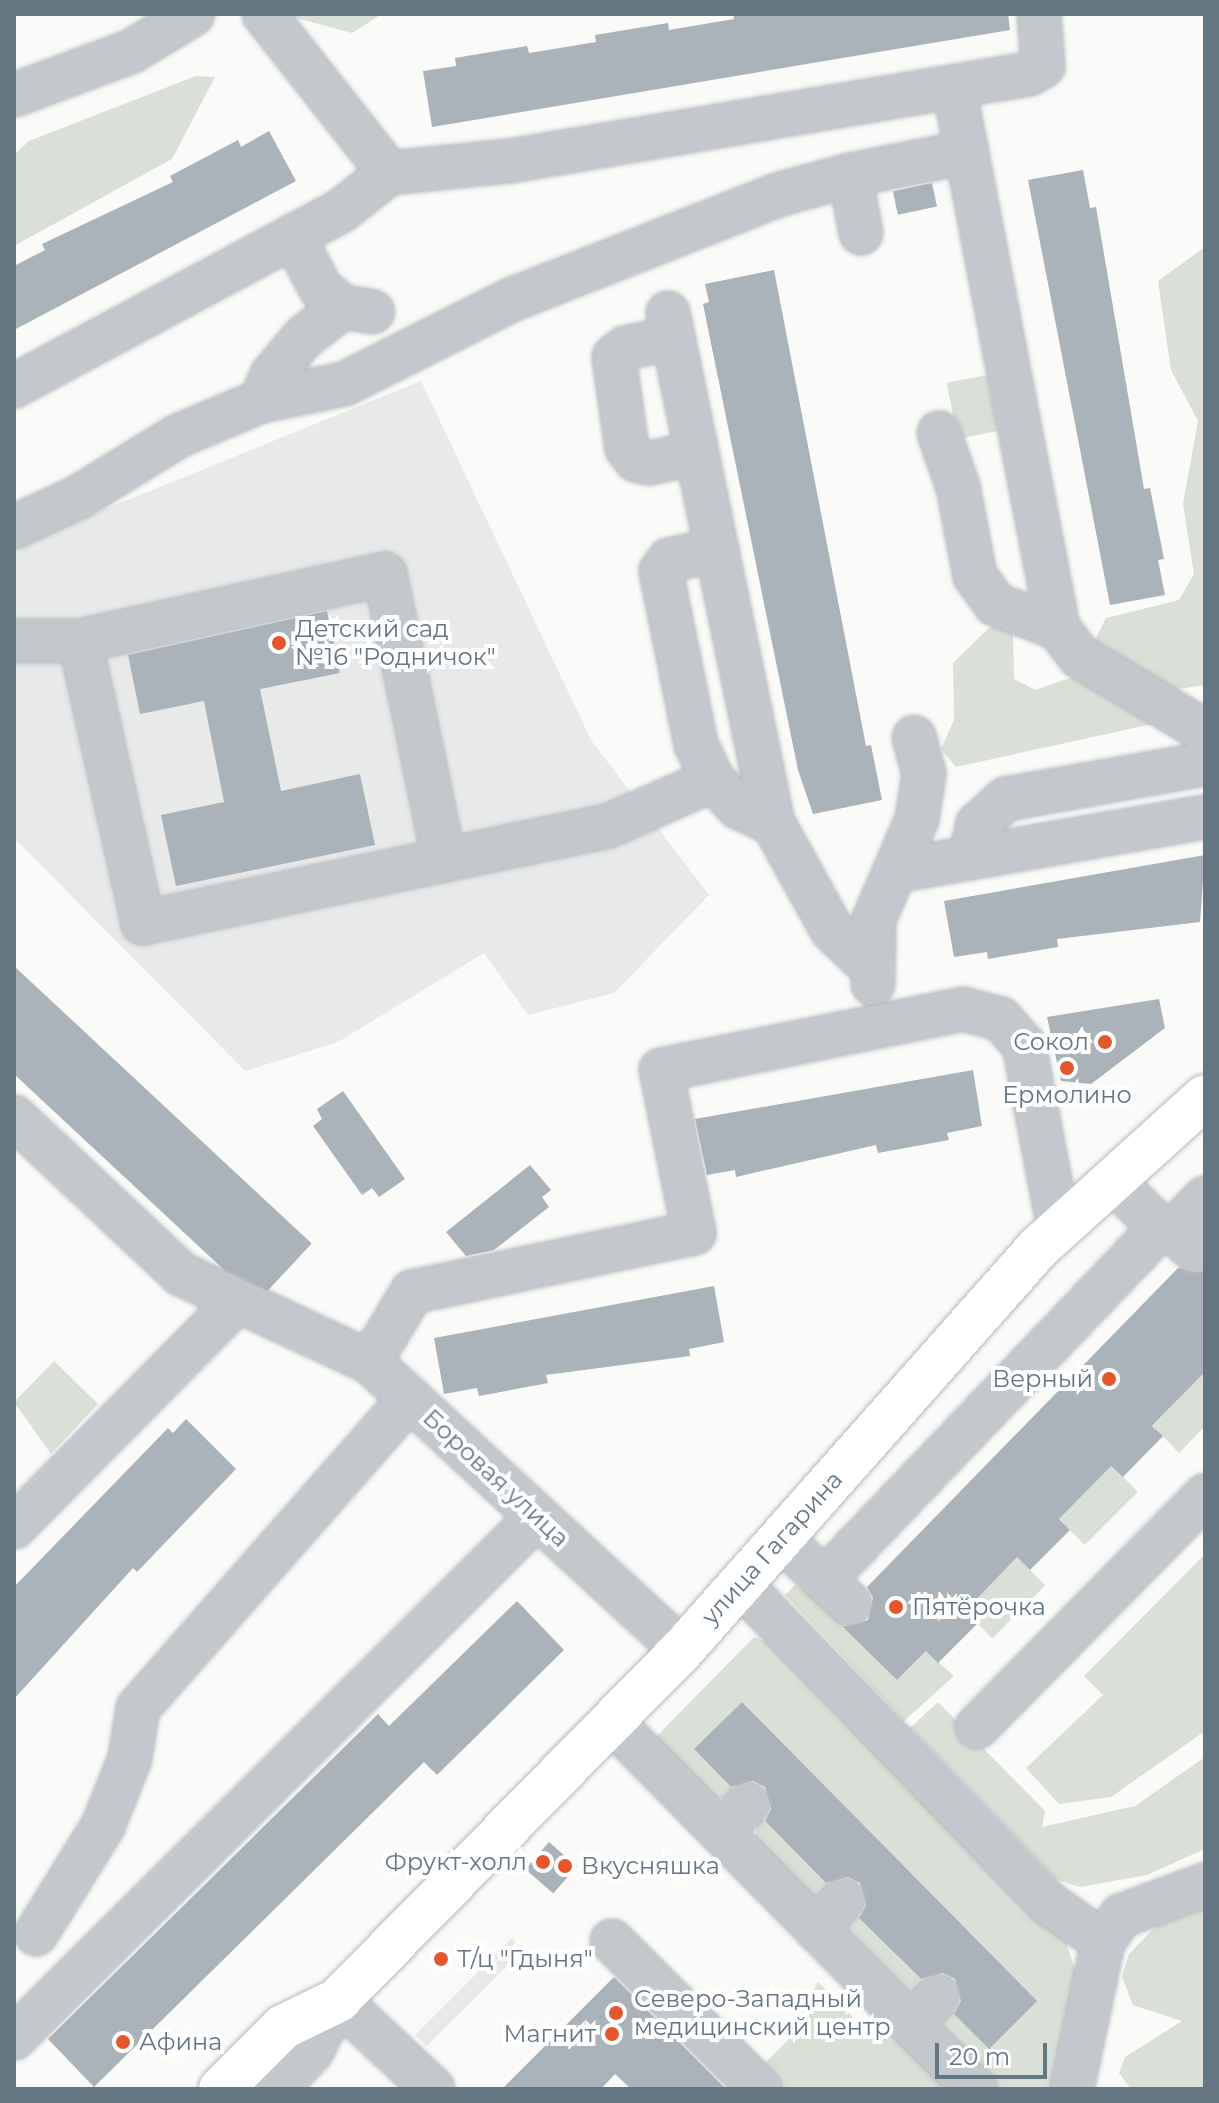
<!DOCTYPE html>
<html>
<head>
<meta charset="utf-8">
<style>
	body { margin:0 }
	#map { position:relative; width:1219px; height:2103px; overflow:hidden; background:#fafaf8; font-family:Montserrat,sans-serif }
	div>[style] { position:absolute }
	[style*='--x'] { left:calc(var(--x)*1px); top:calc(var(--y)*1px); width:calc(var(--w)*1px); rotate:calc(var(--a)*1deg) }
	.built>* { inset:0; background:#e8e9e9; transform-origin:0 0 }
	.green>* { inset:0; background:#dadfd7; transform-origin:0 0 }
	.building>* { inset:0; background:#aab3b9; transform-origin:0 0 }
	.roads { filter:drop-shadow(0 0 2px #b5babe) drop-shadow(0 0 2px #b5babe) }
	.minor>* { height:42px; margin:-21px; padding:0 21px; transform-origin:21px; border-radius:21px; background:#c3c8cc }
	.major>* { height:44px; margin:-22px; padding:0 22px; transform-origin:22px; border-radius:22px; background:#fff }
	.dots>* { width:22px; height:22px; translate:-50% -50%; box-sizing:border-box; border:4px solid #fff; border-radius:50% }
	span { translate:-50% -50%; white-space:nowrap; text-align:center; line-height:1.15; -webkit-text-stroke:8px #fff; paint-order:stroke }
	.poi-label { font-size:24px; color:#657683 }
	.left { translate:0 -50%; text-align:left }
	.right { translate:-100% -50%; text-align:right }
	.street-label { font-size:24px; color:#657683 }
	.frame { position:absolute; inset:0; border:16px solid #657683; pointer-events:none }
	.scale { position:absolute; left:935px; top:2043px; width:112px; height:36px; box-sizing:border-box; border:4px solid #657683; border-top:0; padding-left:10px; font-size:24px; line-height:28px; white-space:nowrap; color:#657683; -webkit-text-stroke:6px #fff; paint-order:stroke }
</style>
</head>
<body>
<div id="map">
	<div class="built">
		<i style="clip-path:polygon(421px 381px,591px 740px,709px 895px,614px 993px,528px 1015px,484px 953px,338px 1042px,245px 1071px,14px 838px,14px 546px)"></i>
		<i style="left:512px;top:1938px;width:16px;height:137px;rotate:45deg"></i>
	</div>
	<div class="green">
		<i style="clip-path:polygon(282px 14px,382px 14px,352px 33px)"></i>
		<i style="clip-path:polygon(196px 76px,215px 77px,172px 159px,14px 246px,14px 155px,29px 141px)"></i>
		<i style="clip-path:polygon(1205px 247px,1205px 685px,1177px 689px,1157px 723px,956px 767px,941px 749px,954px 720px,953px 663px,993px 624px,1013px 634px,1014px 679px,1035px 690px,1076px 676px,1106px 618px,1179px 600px,1194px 574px,1183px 504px,1198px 421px,1171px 370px,1158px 281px)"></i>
		<i style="left:987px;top:375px;width:57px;height:41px;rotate:79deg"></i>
		<i style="clip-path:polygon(54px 1361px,98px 1404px,51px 1454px,14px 1402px)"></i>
		<i style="clip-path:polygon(1205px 1372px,1205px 1426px,1179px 1453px,1153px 1426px)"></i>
		<i style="left:1111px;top:1465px;width:38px;height:75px;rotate:45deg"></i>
		<i style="clip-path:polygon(1203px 1556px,1205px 1731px,1111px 1797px,1059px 1804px,1026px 1768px,1103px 1695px,1084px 1676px)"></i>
		<i style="left:1017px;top:1557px;width:40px;height:75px;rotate:45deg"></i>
		<i style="clip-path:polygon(795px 1585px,818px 1598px,897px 1680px,926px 1651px,954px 1676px,904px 1721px,785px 1595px)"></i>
		<i style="clip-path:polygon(754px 1637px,775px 1645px,1066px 1942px,1077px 1975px,1051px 2089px,990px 2089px,942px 2041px,945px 2004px,989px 2048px,1036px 2001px,742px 1702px,694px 1749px,738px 1794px,707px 1801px,650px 1743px)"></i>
		<i style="clip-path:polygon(938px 1702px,1045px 1811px,1042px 1827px,1135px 1806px,1205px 1757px,1205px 1849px,1147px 1875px,1080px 1887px,1057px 1880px,910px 1728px)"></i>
		<i style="clip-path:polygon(758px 1814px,834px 1891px,803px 1899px,754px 1849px)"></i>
		<i style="clip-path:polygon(1205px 1908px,1205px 2089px,1131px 2089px,1119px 2073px,1125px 2057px,1182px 2021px,1133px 2005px,1122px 1977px,1129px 1954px,1156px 1926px)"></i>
		<i style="clip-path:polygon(851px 1909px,928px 1987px,896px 1994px,845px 1941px)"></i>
		<i style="clip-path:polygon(818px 1982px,874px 2039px,895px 2019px,964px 2089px,777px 2089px,758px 2070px,788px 2040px)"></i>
	</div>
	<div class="building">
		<i style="clip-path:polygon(733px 14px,1008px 14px,1010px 30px,432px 127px,423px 71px,456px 66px,455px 58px,527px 46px,529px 53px,596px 42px,595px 35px,668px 23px,669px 30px,734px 19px)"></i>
		<i style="clip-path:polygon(269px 131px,296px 181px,14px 330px,14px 266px,45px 250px,42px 244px,173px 182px,170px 176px,238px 140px,241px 147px)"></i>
		<i style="clip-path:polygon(1083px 170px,1090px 208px,1096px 207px,1144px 489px,1150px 488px,1164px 559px,1158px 560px,1165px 595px,1110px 605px,1028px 180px)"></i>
		<i style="left:932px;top:183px;width:24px;height:40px;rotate:78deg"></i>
		<i style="clip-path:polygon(774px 270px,866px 746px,871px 745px,882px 800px,813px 814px,798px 770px,703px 304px,709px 302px,705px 284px)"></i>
		<i style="clip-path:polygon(327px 611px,340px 673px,260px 689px,281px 791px,360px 774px,375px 845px,176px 886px,161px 815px,224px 802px,204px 701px,140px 714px,128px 655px)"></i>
		<i style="clip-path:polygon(1205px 855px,1200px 922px,1057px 939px,1058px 947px,988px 959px,987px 952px,954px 957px,944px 901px)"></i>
		<i style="left:14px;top:966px;width:407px;height:79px;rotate:43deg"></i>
		<i style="clip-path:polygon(1159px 999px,1165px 1028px,1091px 1084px,1061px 1081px,1047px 1017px)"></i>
		<i style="clip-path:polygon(973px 1070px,982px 1126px,947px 1133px,949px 1140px,878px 1153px,876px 1145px,736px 1177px,735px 1170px,707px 1175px,695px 1119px)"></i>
		<i style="clip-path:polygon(343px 1091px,405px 1179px,379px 1197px,372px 1188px,362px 1195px,313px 1126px,322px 1119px,317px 1109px)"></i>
		<i style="clip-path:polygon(530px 1165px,551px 1190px,542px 1197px,549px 1207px,494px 1250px,466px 1256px,446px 1232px)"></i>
		<i style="clip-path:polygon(1178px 1268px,1205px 1272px,1205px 1372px,1152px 1426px,1163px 1436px,1123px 1477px,1111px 1466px,1059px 1519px,1070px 1530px,1030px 1570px,1017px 1557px,965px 1611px,977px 1624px,938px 1663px,926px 1651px,897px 1680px,843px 1627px,868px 1620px,873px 1598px,867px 1587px)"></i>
		<i style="clip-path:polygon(714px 1286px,724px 1342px,689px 1349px,690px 1356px,546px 1375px,548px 1383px,479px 1396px,477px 1388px,444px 1394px,434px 1338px)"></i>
		<i style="clip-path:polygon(186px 1419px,236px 1469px,137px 1572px,133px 1568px,14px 1699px,14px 1587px,168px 1428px,173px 1433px)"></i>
		<i style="clip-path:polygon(517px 1601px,564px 1650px,437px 1775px,424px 1762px,94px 2087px,48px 2039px,378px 1714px,389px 1726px)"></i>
		<i style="clip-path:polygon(742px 1702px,1037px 2001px,989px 2049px,954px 2014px,961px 2001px,955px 1979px,943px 1973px,921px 1979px,859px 1918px,866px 1905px,860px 1883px,848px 1877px,826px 1883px,765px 1821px,771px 1809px,765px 1787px,753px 1781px,731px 1787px,694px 1749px)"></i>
		<i style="left:549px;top:1842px;width:37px;height:36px;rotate:41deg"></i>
		<i style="clip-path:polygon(614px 1977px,726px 2089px,631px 2089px,615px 2074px,601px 2089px,502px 2089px)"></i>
	</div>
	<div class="roads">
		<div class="minor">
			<i style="--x:264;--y:14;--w:202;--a:51.8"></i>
			<i style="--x:954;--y:87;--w:551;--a:79.12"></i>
			<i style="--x:1058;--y:628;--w:35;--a:53"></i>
			<i style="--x:1079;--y:656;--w:147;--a:30.8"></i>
			<i style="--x:14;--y:95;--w:126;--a:-20.4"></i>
			<i style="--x:132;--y:51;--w:71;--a:-31.2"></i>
			<i style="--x:861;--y:233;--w:59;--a:-100.7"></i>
			<i style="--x:850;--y:175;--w:119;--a:-11.1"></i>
			<i style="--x:293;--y:236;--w:60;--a:62.2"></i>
			<i style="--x:321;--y:289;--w:28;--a:39"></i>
			<i style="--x:343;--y:307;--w:30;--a:9"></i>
			<i style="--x:668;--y:313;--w:521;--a:78.37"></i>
			<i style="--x:773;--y:823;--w:122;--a:61.1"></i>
			<i style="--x:832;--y:930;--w:52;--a:43.5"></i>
			<i style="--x:673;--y:338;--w:49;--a:168.2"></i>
			<i style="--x:625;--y:348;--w:14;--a:141"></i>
			<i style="--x:614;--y:357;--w:92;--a:81.9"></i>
			<i style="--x:627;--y:448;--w:15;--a:53"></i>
			<i style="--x:636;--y:460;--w:13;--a:13"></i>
			<i style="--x:649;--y:463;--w:49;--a:-11.8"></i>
			<i style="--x:14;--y:386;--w:372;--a:-28.2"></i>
			<i style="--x:342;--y:210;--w:60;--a:-38.2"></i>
			<i style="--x:389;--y:173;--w:122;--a:-5.7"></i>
			<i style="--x:510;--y:161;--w:526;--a:-9.52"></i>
			<i style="--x:1029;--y:74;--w:16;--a:-30"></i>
			<i style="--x:1043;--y:66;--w:52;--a:-94.4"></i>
			<i style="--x:261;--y:401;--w:28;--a:-67"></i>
			<i style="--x:272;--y:375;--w:50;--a:-49.9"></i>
			<i style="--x:304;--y:337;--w:49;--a:-37.6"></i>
			<i style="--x:939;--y:433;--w:57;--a:70.6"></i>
			<i style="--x:958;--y:487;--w:91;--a:79.2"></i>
			<i style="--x:975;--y:576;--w:34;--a:54"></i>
			<i style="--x:995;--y:604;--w:67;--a:20.9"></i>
			<i style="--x:14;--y:527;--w:72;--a:-24.8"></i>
			<i style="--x:79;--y:497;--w:116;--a:-31.6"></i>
			<i style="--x:178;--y:436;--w:90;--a:-22.9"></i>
			<i style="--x:261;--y:401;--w:85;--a:-11.6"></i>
			<i style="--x:344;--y:384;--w:187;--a:-26.7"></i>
			<i style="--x:511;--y:300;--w:286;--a:-21.5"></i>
			<i style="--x:777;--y:195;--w:76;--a:-15.3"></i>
			<i style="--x:717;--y:550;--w:49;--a:168.2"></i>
			<i style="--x:669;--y:560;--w:14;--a:126"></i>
			<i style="--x:661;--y:571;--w:177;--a:78.6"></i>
			<i style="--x:696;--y:744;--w:40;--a:65"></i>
			<i style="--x:713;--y:780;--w:37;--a:47"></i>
			<i style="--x:738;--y:807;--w:38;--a:25"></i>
			<i style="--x:14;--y:641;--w:66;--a:0"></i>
			<i style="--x:80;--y:641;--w:312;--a:-12.4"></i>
			<i style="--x:385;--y:574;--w:292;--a:78.3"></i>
			<i style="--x:444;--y:860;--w:308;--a:168.2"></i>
			<i style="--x:143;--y:923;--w:289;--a:-102.6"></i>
			<i style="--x:970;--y:858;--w:35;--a:-77"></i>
			<i style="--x:978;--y:824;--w:38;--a:-42"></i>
			<i style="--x:1006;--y:799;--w:202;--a:-10"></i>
			<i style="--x:444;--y:860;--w:167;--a:-11.7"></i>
			<i style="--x:608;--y:826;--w:115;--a:-23.7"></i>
			<i style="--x:895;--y:871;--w:56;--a:-67.1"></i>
			<i style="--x:917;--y:819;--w:46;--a:-81.2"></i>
			<i style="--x:924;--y:774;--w:38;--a:-105"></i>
			<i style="--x:873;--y:984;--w:65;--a:-89.1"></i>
			<i style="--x:874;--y:919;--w:52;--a:-66.4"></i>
			<i style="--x:895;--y:871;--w:315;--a:-9.9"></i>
			<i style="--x:14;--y:1117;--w:229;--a:43.2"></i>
			<i style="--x:181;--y:1274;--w:208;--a:25"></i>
			<i style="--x:1112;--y:1180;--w:68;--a:45"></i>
			<i style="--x:1160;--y:1228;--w:13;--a:13"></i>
			<i style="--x:1173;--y:1231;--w:30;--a:42"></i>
			<i style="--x:1173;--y:1231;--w:46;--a:-45.9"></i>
			<i style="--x:14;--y:1527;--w:317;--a:-45.3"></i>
			<i style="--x:780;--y:1538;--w:96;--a:43.3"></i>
			<i style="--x:825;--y:1579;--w:485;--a:-46.3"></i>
			<i style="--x:740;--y:1584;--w:443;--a:46"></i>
			<i style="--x:1048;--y:1903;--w:67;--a:35.3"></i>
			<i style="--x:1103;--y:1942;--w:32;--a:-55"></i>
			<i style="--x:1121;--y:1916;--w:90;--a:-20.3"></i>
			<i style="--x:682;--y:1650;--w:425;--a:-137.3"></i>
			<i style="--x:370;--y:1362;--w:82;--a:-59"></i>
			<i style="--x:412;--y:1292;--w:288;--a:-11.8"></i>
			<i style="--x:694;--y:1233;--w:166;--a:-101.4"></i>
			<i style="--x:661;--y:1070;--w:308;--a:-11.4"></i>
			<i style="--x:963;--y:1009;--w:39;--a:15"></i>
			<i style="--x:1001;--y:1019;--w:35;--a:49"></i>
			<i style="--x:1024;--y:1045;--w:186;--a:79.2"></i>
			<i style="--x:611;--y:1721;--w:518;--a:45.31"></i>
			<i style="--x:977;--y:1727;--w:325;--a:-45.4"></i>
			<i style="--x:721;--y:1832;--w:39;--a:-46"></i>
			<i style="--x:816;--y:1929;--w:40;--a:-47"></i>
			<i style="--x:36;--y:1934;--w:127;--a:-58.2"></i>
			<i style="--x:103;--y:1826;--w:73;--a:-68.3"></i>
			<i style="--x:130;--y:1758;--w:51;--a:-80.9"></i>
			<i style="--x:138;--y:1708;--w:412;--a:-48.7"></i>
			<i style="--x:612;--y:1941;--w:209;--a:45"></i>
			<i style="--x:911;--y:2024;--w:39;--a:-46"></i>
			<i style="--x:14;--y:2038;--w:738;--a:-44.89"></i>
			<i style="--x:276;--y:2089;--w:51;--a:-46.6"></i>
			<i style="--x:311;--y:2052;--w:59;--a:-62.6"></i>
			<i style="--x:338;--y:2000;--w:130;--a:43.1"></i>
			<i style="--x:1072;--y:2089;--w:150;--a:-78.1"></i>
		</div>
		<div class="major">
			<i style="--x:221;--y:2089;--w:88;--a:-45"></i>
			<i style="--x:283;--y:2027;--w:61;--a:-26.1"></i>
			<i style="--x:338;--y:2000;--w:491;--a:-45.5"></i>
			<i style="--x:682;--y:1650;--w:537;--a:-48.47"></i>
			<i style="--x:1038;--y:1248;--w:225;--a:-42.1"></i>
		</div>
	</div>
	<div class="dots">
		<i style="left:279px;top:643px;background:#e4572e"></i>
		<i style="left:1105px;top:1042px;background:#e4572e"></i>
		<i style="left:1067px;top:1068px;background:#e4572e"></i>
		<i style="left:1109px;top:1379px;background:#e4572e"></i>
		<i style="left:896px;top:1607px;background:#e4572e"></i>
		<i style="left:543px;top:1862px;background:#e4572e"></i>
		<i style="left:565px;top:1866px;background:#e4572e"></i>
		<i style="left:441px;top:1959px;background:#e4572e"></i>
		<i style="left:616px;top:2013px;background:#e4572e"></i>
		<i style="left:612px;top:2034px;background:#e4572e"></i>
		<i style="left:123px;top:2042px;background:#e4572e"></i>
	</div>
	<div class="poi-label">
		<span class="left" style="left:295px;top:643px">Детский сад<br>№16 "Родничок"</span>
		<span class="right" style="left:1089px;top:1042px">Сокол</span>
		<span style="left:1067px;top:1095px">Ермолино</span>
		<span class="right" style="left:1093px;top:1379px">Верный</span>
		<span class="left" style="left:912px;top:1607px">Пятёрочка</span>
		<span class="right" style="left:527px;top:1862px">Фрукт-холл</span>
		<span class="left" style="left:581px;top:1866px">Вкусняшка</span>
		<span class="left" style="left:457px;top:1959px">Т/ц "Гдыня"</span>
		<span class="left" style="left:634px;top:2013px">Северо-Западный<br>медицинский центр</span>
		<span class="right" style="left:596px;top:2034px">Магнит</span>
		<span class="left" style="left:139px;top:2042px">Афина</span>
	</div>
	<div class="street-label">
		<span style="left:496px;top:1478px;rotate:43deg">Боровая улица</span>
		<span style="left:772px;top:1548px;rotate:-48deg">улица Гагарина</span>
	</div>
	<div class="frame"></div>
	<div class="scale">20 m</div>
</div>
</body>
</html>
